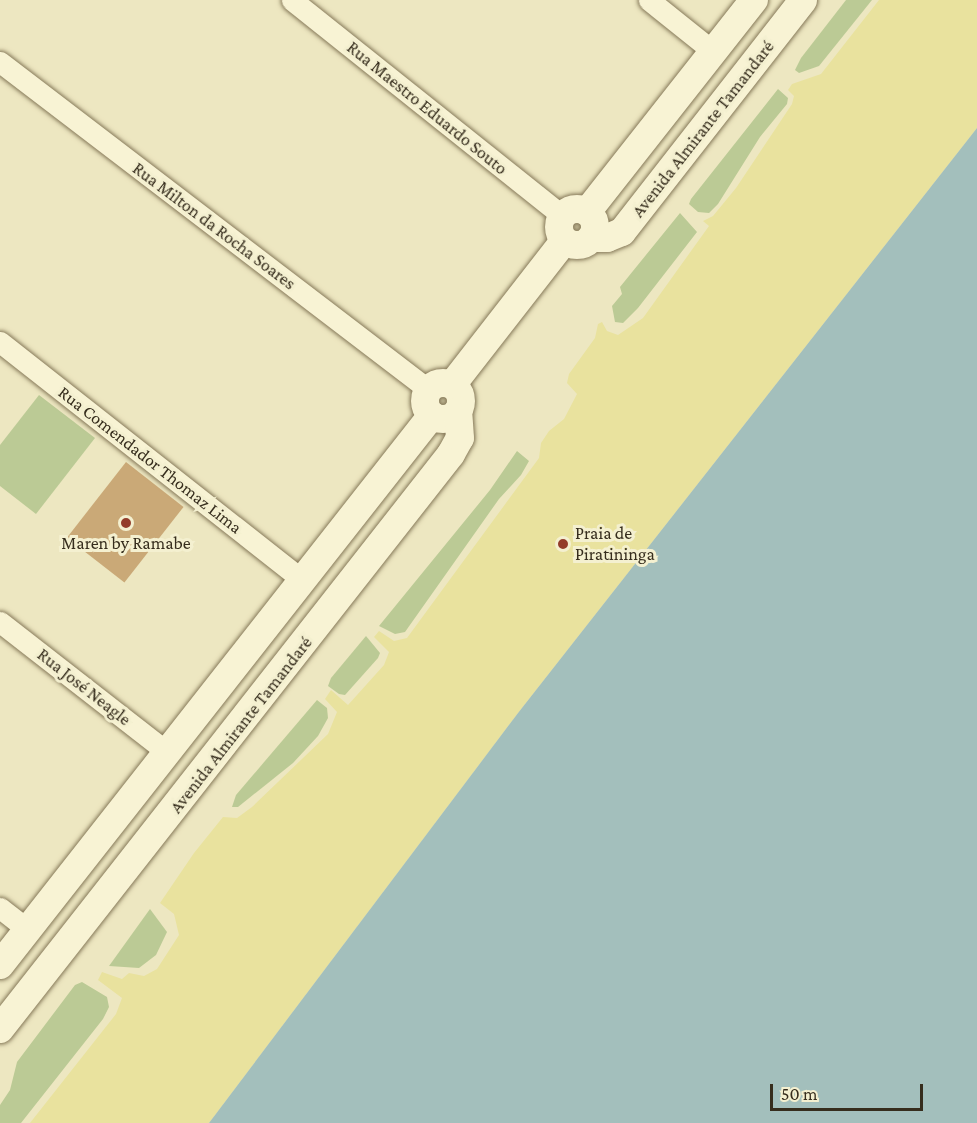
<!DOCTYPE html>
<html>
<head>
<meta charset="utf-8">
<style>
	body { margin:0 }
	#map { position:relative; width:977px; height:1123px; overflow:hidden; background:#ede7c1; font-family:"Crimson Pro",serif }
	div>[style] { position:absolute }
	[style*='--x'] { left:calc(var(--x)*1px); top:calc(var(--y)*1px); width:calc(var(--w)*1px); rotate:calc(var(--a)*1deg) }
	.green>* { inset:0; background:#bbca95 }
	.sand>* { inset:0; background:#e9e29e }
	.water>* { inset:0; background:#a3bfbc }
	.building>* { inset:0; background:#caa977; transform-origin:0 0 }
	.roads { filter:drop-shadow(0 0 2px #867959) drop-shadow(0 0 2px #867959) }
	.street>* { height:21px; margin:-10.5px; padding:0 10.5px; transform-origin:10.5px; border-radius:10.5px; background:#f8f3d4 }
	.secondary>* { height:28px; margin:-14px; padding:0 14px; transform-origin:14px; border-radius:14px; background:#f8f3d4 }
	.secondary>.ring { margin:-14px; padding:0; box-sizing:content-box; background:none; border:28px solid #f8f3d4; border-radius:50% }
	.dots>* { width:16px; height:16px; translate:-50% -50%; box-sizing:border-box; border:3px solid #f4f0d0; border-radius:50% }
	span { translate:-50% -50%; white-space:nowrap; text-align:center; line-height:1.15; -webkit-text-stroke:6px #f4f0d0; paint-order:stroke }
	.street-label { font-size:18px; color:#362d1d }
	.poi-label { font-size:18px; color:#362d1d }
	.left { translate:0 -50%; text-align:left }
	.scale { position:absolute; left:770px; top:1084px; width:153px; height:27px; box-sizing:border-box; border:3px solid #362d1d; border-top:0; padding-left:8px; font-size:18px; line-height:21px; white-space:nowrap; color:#362d1d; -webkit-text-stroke:4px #f4f0d0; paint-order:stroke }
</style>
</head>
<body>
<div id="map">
	<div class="green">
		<i style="clip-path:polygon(846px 0,872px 0,819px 66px,799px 73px,795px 70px,801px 58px)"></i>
		<i style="clip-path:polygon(778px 89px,788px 98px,787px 104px,760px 137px,718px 204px,709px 213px,698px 212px,689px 204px,691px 199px)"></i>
		<i style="clip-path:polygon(680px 213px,697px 232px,638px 308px,623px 323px,615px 322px,612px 306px,622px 294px,620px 287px)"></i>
		<i style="clip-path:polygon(39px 395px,95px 438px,36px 514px,0 486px,0 445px)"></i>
		<i style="clip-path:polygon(517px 451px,529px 461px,521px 475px,499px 499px,405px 632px,395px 634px,379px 626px,490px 490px)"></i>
		<i style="clip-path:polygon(366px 636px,380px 653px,378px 658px,345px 695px,339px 694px,328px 686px,331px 678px)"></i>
		<i style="clip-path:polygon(317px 700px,327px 708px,328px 718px,318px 736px,293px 763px,238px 807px,232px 807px,236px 795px)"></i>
		<i style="clip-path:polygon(150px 909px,167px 932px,156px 955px,139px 968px,109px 966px)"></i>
		<i style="clip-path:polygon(82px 982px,107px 997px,109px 1007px,103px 1019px,21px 1123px,0 1123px,0 1105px,10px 1090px,17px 1062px,75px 985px)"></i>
	</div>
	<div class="sand">
		<i style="clip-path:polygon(879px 0,977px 0,977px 128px,518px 713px,209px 1123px,30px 1123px,116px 1014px,122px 998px,98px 980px,102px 972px,122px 979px,129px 973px,144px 976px,157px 969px,179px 935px,174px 914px,160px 903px,194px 853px,223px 817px,237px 818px,252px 807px,328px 734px,337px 712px,325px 699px,331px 690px,348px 705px,384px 665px,389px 652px,374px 637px,379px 631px,394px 641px,407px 638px,539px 458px,541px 443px,549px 431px,564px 419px,577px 394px,567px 383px,569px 374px,595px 338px,598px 324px,602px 322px,607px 331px,618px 335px,643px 318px,709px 226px,703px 221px,713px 216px,736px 188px,792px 104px,794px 96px,788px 90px,792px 84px,821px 74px)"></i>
	</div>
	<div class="water">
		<i style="clip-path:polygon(977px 128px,977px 1123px,209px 1123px,518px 713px)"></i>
	</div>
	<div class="building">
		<i style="left:126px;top:462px;width:73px;height:96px;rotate:38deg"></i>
	</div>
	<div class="roads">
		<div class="street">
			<i style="--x:292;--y:0;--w:347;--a:38.6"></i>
			<i style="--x:649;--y:0;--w:83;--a:38.7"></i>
			<i style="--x:0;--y:62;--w:540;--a:37.4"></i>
			<i style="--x:0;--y:342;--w:382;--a:38.2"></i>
			<i style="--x:0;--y:622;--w:212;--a:37.9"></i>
			<i style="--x:0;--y:908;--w:36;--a:38"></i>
		</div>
		<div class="secondary">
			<i class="ring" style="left:559px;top:209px;width:8px;height:8px"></i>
			<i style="--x:587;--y:212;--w:270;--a:-51.8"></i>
			<i style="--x:591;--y:238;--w:16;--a:0"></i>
			<i style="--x:607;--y:238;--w:16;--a:-22"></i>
			<i style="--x:622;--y:232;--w:294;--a:-52"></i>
			<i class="ring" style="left:425px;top:383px;width:8px;height:8px"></i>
			<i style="--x:452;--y:385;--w:182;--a:-52.1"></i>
			<i style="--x:0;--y:965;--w:699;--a:-51.85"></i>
			<i style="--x:0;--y:1029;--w:731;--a:-51.89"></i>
			<i style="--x:451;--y:454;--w:18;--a:-61"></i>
			<i style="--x:460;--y:438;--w:27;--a:-94"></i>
		</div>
	</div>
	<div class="dots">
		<i style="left:126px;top:523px;background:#933c2a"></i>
		<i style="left:563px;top:544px;background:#933c2a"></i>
	</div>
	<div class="street-label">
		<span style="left:427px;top:108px;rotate:39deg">Rua Maestro Eduardo Souto</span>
		<span style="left:703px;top:129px;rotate:-52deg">Avenida Almirante Tamandaré</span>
		<span style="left:214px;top:226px;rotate:37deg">Rua Milton da Rocha Soares</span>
		<span style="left:150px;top:460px;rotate:38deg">Rua Comendador Thomaz Lima</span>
		<span style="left:84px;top:687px;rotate:38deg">Rua José Neagle</span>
		<span style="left:241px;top:725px;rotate:-52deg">Avenida Almirante Tamandaré</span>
	</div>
	<div class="poi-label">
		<span class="left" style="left:575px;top:544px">Praia de<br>Piratininga</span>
		<span style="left:126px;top:543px">Maren by Ramabe</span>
	</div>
	<div class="scale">50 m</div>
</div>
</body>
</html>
